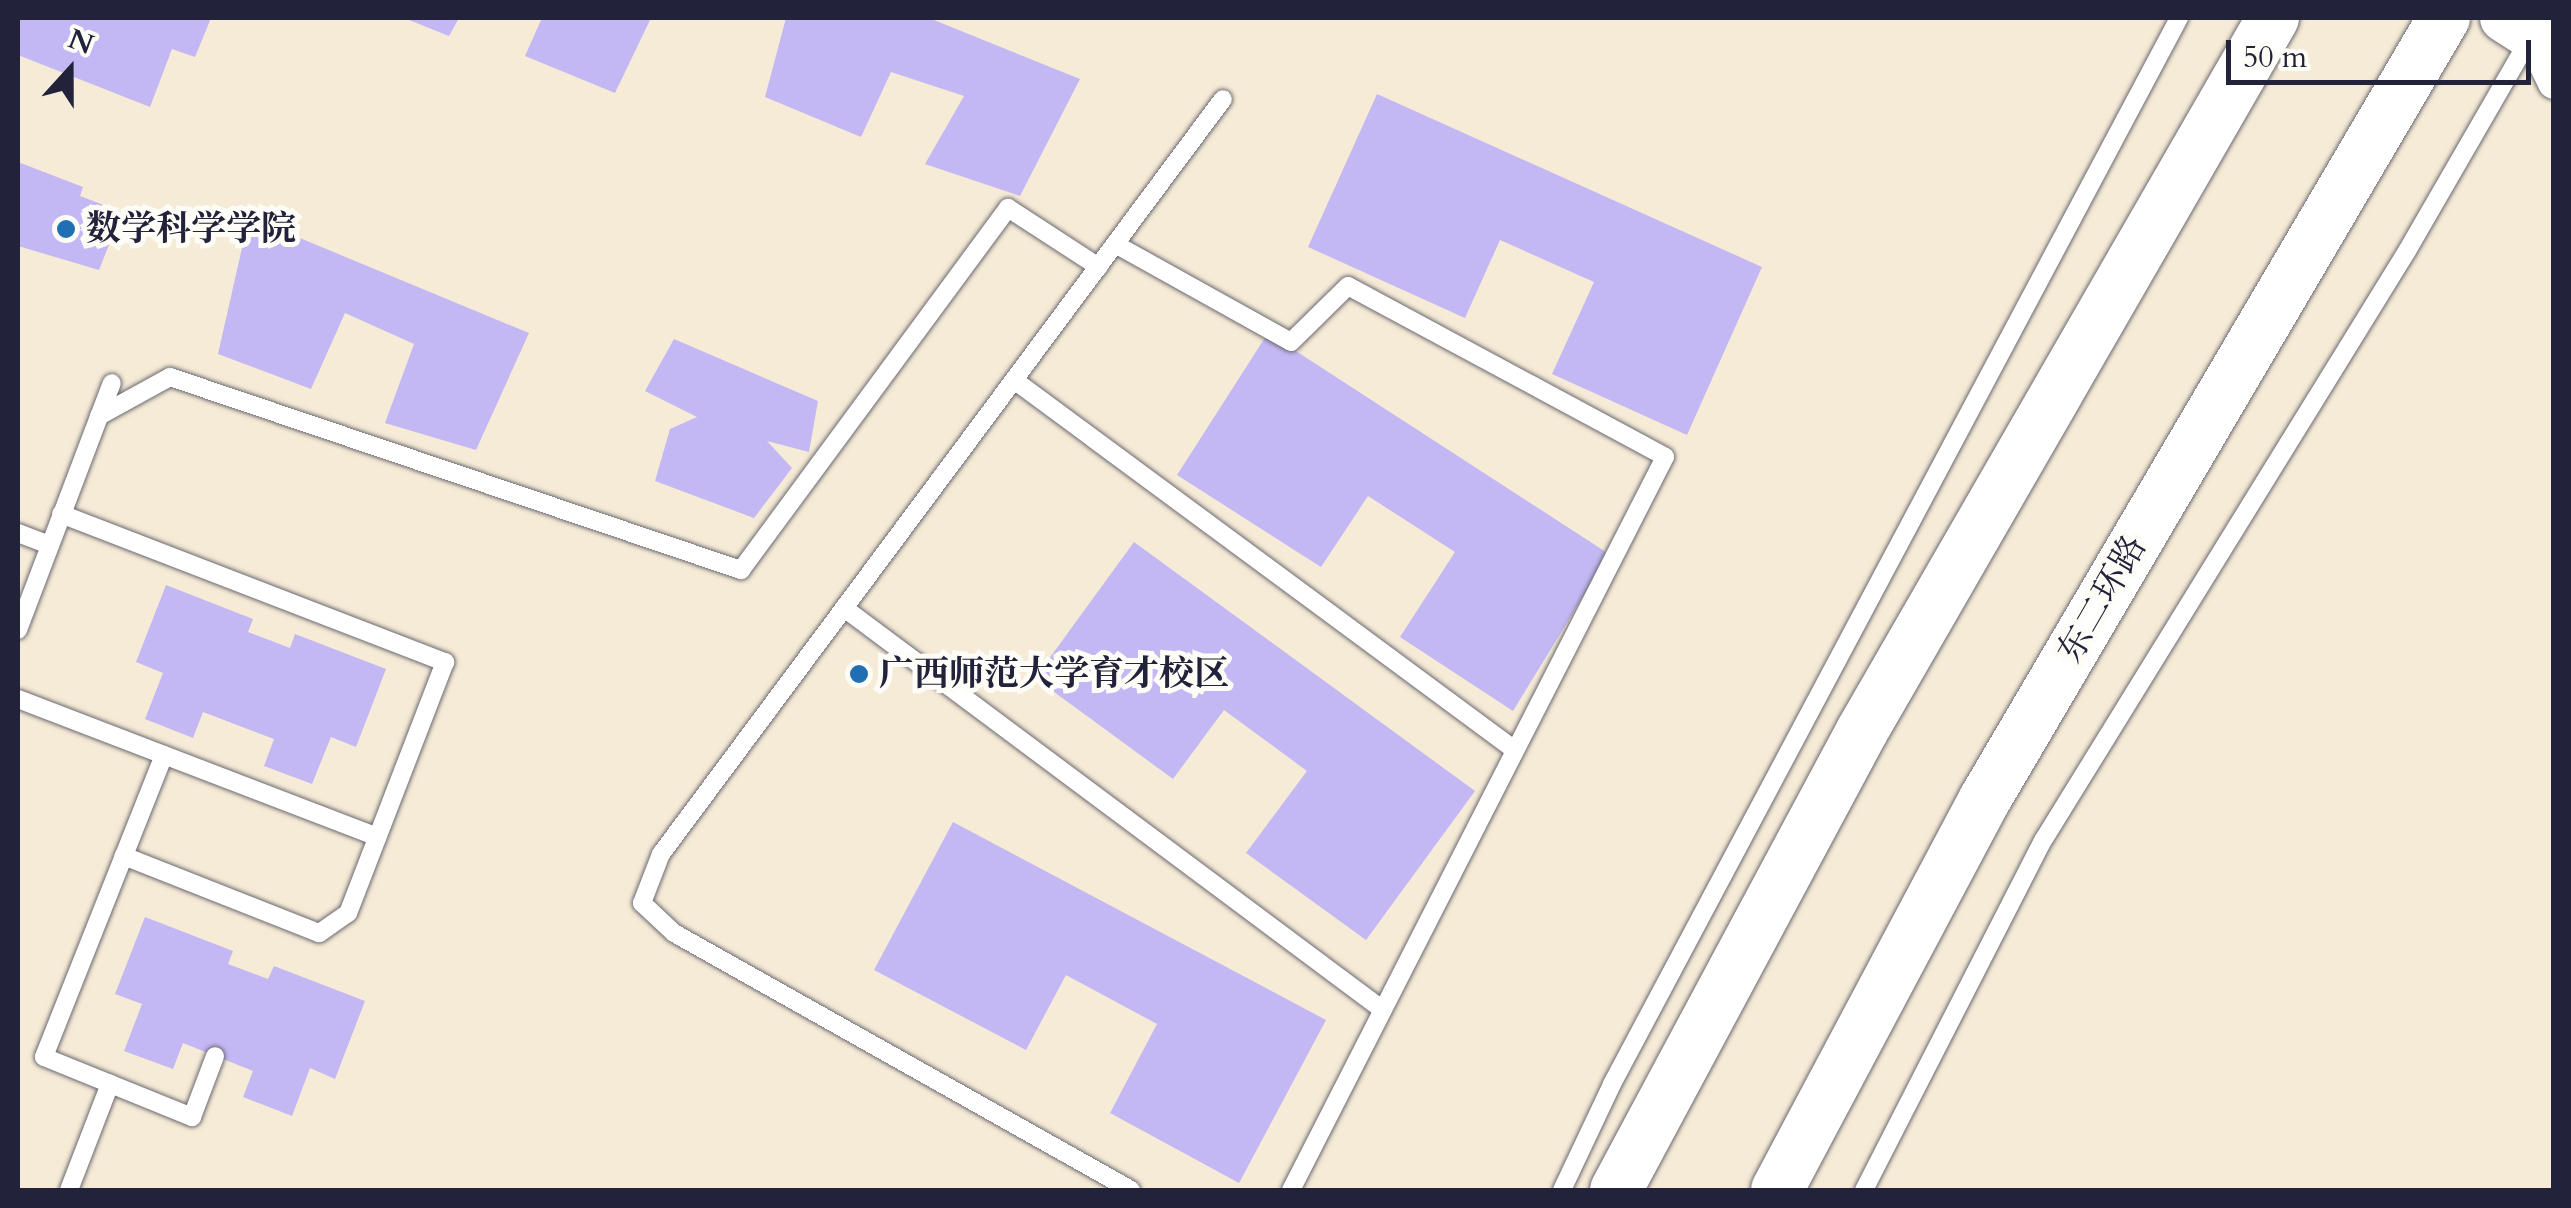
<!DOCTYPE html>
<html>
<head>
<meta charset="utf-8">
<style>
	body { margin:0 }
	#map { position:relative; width:2571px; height:1208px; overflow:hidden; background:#f5ebd6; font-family:Cardo,"Noto Serif SC",serif }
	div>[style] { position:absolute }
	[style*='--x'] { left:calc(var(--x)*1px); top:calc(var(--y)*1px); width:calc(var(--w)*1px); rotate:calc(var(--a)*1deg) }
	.building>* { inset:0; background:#c3b8f4 }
	.roads { filter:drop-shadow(0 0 2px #6c6871) drop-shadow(0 0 2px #6c6871) }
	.lane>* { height:18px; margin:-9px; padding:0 9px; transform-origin:9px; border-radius:9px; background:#fff }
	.street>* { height:32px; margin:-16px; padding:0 16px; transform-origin:16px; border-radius:16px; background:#fff }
	.secondary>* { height:48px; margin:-24px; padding:0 24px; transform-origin:24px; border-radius:24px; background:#fff }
	.primary>* { height:52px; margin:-26px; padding:0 26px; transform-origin:26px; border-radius:26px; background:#fff }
	.dots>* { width:28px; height:28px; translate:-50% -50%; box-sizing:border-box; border:5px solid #fdfcf7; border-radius:50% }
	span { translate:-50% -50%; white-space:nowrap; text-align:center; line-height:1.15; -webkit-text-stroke:10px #fdfcf7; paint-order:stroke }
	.poi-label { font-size:35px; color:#22223b; font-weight:700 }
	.left { translate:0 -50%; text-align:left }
	.street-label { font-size:35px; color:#22223b }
	.frame { position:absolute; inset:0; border:20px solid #22223b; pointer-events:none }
	.north { position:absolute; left:20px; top:20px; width:100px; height:100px; -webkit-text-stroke:8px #fdfcf7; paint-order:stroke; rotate:21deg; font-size:28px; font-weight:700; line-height:40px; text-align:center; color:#22223b }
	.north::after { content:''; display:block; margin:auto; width:35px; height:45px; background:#22223b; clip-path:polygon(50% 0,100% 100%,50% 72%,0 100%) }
	.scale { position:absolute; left:2226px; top:40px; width:305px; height:45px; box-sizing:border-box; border:5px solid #22223b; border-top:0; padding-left:12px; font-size:30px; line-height:35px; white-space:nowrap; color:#22223b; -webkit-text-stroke:8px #fdfcf7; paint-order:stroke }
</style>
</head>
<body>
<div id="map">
	<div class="building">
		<i style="clip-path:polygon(18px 18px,211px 18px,195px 57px,172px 49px,150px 107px,18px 55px)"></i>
		<i style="clip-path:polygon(404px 18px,459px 18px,449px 36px)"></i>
		<i style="clip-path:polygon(542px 18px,651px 18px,615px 93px,525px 56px)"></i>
		<i style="clip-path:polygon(786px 18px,929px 18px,1080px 79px,1020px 196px,925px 164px,964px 96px,891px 72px,861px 137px,765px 97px)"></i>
		<i style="clip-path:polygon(1377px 94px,1762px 267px,1687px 435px,1552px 374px,1594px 282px,1500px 240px,1465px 318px,1308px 247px)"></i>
		<i style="clip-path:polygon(18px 162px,83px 187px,80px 196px,122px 212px,99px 270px,18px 246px)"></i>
		<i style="clip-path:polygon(249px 217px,529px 333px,476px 450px,385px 423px,414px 344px,345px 313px,311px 389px,218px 354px)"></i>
		<i style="clip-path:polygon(1268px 333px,1609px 554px,1513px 711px,1400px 637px,1455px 552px,1368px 496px,1321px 567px,1177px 475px)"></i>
		<i style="clip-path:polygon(674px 339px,818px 401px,809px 452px,767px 441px,792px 468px,754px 518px,655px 481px,670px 429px,697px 417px,645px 391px)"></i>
		<i style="clip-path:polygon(1134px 542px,1475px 791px,1366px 940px,1246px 853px,1307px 771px,1224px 710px,1173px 779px,1035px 678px)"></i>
		<i style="clip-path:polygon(166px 585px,253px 619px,248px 632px,290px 648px,295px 634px,386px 669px,356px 747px,331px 737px,312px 784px,264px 766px,274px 739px,203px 712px,193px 738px,145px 719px,163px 673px,136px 662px)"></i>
		<i style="clip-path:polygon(953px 822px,1326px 1020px,1239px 1183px,1110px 1113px,1157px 1024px,1066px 975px,1026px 1050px,874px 970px)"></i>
		<i style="clip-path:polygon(145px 917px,233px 951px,228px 964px,268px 979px,274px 966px,365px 1001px,335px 1079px,310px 1068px,292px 1116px,243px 1097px,253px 1071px,183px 1043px,173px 1069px,124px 1051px,142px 1004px,115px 994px)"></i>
	</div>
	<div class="roads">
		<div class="lane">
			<i style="--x:1115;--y:244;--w:201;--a:29.1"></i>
			<i style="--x:1291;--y:342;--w:80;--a:-44.5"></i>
			<i style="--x:1348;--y:286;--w:360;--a:28.3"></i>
			<i style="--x:1665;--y:457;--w:823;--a:117.03"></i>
			<i style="--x:1014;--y:380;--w:623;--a:36.45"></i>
			<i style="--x:99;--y:416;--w:81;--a:-28.8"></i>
			<i style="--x:170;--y:377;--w:603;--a:18.68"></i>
			<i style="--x:741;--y:570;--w:450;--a:-53.6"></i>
			<i style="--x:1008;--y:208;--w:108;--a:33"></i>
			<i style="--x:61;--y:514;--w:412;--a:21.1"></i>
			<i style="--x:445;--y:662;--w:269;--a:111.1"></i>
			<i style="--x:348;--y:913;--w:35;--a:145"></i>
			<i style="--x:319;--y:933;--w:210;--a:-158.5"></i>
			<i style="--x:18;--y:533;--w:34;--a:21"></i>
			<i style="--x:844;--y:608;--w:672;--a:36.72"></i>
			<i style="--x:18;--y:630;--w:264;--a:-69.2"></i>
			<i style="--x:18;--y:699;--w:385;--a:21"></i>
			<i style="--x:164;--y:755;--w:325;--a:111.7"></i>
			<i style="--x:44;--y:1057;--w:160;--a:22.1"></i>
			<i style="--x:192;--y:1117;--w:65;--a:-69.3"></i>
			<i style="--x:69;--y:1190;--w:114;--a:-68.9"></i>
			<i style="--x:1131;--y:1190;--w:524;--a:-150.65"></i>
			<i style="--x:674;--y:933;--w:44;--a:-136.8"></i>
			<i style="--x:642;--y:903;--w:53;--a:-68.8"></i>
			<i style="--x:661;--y:854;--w:941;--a:-53.34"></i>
			<i style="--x:1562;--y:1190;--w:117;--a:-64.7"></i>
			<i style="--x:1612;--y:1084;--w:1207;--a:-61.99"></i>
			<i style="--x:1864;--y:1190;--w:394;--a:-62.9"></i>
			<i style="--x:2044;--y:839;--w:691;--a:-58.31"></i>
			<i style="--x:2407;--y:251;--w:248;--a:-60"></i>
		</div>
		<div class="street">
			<i style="--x:2531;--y:35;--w:53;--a:64.4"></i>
		</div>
		<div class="secondary">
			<i style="--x:2504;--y:18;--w:59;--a:32.6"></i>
		</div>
		<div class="primary">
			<i style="--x:1616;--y:1190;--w:521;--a:-61.81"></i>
			<i style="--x:1862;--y:731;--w:823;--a:-60.04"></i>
			<i style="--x:1777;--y:1190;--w:443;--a:-62"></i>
			<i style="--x:1985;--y:799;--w:906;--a:-59.56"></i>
		</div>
	</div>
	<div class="dots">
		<i style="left:66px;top:229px;background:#1f6fb2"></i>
		<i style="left:859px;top:674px;background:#1f6fb2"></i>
	</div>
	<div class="poi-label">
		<span class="left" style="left:86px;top:229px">数学科学学院</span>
		<span class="left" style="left:879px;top:674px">广西师范大学育才校区</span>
	</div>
	<div class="street-label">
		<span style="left:2102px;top:599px;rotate:-60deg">东二环路</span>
	</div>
	<div class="frame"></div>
	<div class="north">N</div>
	<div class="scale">50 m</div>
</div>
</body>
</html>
